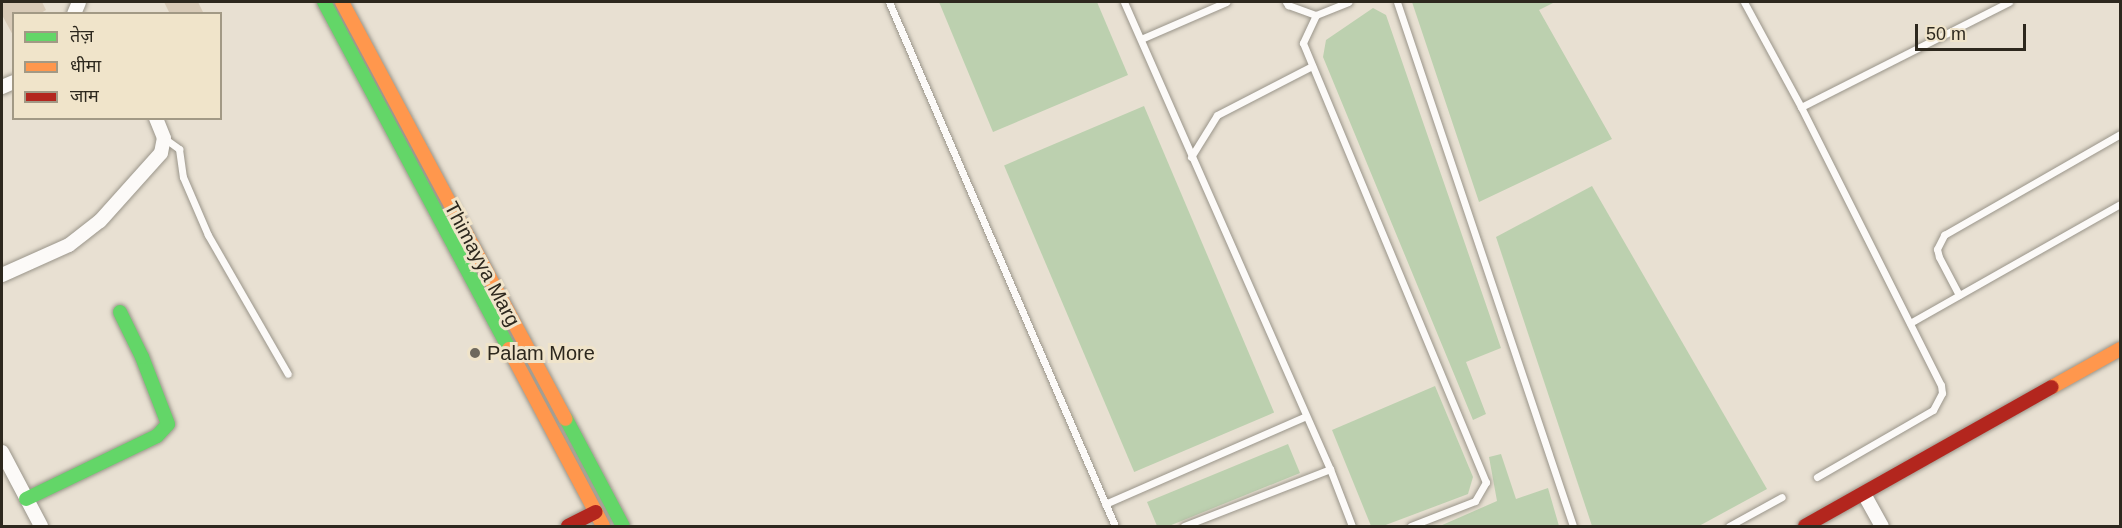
<!DOCTYPE html>
<html>
<head>
<meta charset="utf-8">
<style>
	body { margin:0 }
	#map { position:relative; width:2122px; height:528px; overflow:hidden; background:#e8e0d2; font-family:Arial,"Noto Sans Devanagari",sans-serif }
	div>[style] { position:absolute }
	[style*='--x'] { left:calc(var(--x)*1px); top:calc(var(--y)*1px); width:calc(var(--w)*1px); rotate:calc(var(--a)*1deg) }
	.green>* { inset:0; background:#bcd0af; transform-origin:0 0 }
	.building>* { inset:0; background:#d8cab7 }
	.roads { filter:drop-shadow(0 0 2px #9a958a) drop-shadow(0 0 2px #9a958a) }
	.lane>* { height:7px; margin:-3.5px; padding:0 3.5px; transform-origin:3.5px; border-radius:3.5px; background:#fcfaf8 }
	.street>* { height:14px; margin:-7px; padding:0 7px; transform-origin:7px; border-radius:7px; background:#fcfaf8 }
	.fast>* { height:14px; margin:-7px; padding:0 7px; transform-origin:7px; border-radius:7px; background:#63d668 }
	.slow>* { height:14px; margin:-7px; padding:0 7px; transform-origin:7px; border-radius:7px; background:#ff974d }
	.jam>* { height:14px; margin:-7px; padding:0 7px; transform-origin:7px; border-radius:7px; background:#b3261e }
	.dots>* { width:16px; height:16px; translate:-50% -50%; box-sizing:border-box; border:3px solid #f0e4ca; border-radius:50% }
	span { translate:-50% -50%; white-space:nowrap; text-align:center; line-height:1.15; -webkit-text-stroke:6px #f0e4ca; paint-order:stroke }
	.street-label { font-size:20px; color:#2d281e }
	.poi-label { font-size:20px; color:#2d281e }
	.left { translate:0 -50%; text-align:left }
	.frame { position:absolute; inset:0; border:3px solid #2d281e; pointer-events:none }
	.legend { position:absolute; left:12px; top:12px; width:210px; height:108px; box-sizing:border-box; background:#f0e4ca; border:2px solid #a29985; margin:0; padding:8px 10px; list-style:none; font-size:18px; color:#2d281e }
	.legend li { display:flex; align-items:center; gap:12px; height:30px }
	.legend b { width:30px; border:2px solid #a29985 }
	.scale { position:absolute; left:1915px; top:24px; width:111px; height:27px; box-sizing:border-box; border:3px solid #2d281e; border-top:0; padding-left:8px; font-size:18px; line-height:21px; white-space:nowrap; color:#2d281e; -webkit-text-stroke:4px #f0e4ca; paint-order:stroke }
</style>
</head>
<body>
<div id="map">
	<div class="green">
		<i style="clip-path:polygon(939px 2px,1097px 2px,1128px 75px,993px 132px)"></i>
		<i style="clip-path:polygon(1412px 2px,1555px 2px,1539px 10px,1612px 139px,1479px 202px)"></i>
		<i style="clip-path:polygon(1373px 8px,1386px 15px,1501px 348px,1466px 362px,1486px 414px,1473px 420px,1323px 57px,1326px 40px)"></i>
		<i style="left:1144px;top:106px;width:333px;height:152px;rotate:67deg"></i>
		<i style="clip-path:polygon(1592px 186px,1767px 489px,1699px 526px,1592px 526px,1496px 237px)"></i>
		<i style="clip-path:polygon(1435px 386px,1473px 477px,1468px 494px,1383px 526px,1371px 526px,1332px 430px)"></i>
		<i style="clip-path:polygon(1288px 444px,1300px 473px,1169px 526px,1157px 526px,1147px 502px)"></i>
		<i style="clip-path:polygon(1501px 454px,1516px 499px,1548px 488px,1559px 526px,1440px 526px,1497px 501px,1489px 457px)"></i>
	</div>
	<div class="building">
		<i style="clip-path:polygon(6px 2px,42px 2px,46px 10px,39px 14px,14px 14px,14px 37px,2px 15px,2px 4px)"></i>
		<i style="clip-path:polygon(164px 2px,198px 2px,204px 14px,170px 14px)"></i>
	</div>
	<div class="roads">
		<div class="lane">
			<i style="--x:889;--y:2;--w:571;--a:66.67"></i>
			<i style="--x:1124;--y:2;--w:510;--a:66.2"></i>
			<i style="--x:1330;--y:469;--w:61;--a:68.9"></i>
			<i style="--x:1286;--y:2;--w:4;--a:56"></i>
			<i style="--x:1288;--y:5;--w:30;--a:20"></i>
			<i style="--x:1316;--y:15;--w:31;--a:115"></i>
			<i style="--x:1303;--y:43;--w:476;--a:67.4"></i>
			<i style="--x:1486;--y:482;--w:22;--a:120"></i>
			<i style="--x:1475;--y:501;--w:69;--a:158.7"></i>
			<i style="--x:1397;--y:2;--w:553;--a:71.43"></i>
			<i style="--x:1744;--y:2;--w:119;--a:61.5"></i>
			<i style="--x:1801;--y:107;--w:311;--a:63.3"></i>
			<i style="--x:1941;--y:385;--w:8;--a:83"></i>
			<i style="--x:1942;--y:393;--w:19;--a:118"></i>
			<i style="--x:1933;--y:410;--w:134;--a:150"></i>
			<i style="--x:1316;--y:15;--w:35;--a:-22"></i>
			<i style="--x:1141;--y:39;--w:93;--a:-23.5"></i>
			<i style="--x:1801;--y:107;--w:233;--a:-26.8"></i>
			<i style="--x:164;--y:138;--w:19;--a:36"></i>
			<i style="--x:179;--y:149;--w:28;--a:82"></i>
			<i style="--x:183;--y:177;--w:63;--a:66.7"></i>
			<i style="--x:208;--y:235;--w:160;--a:60.1"></i>
			<i style="--x:1191;--y:157;--w:49;--a:-58.2"></i>
			<i style="--x:1217;--y:115;--w:107;--a:-27.3"></i>
			<i style="--x:1959;--y:295;--w:43;--a:-117.8"></i>
			<i style="--x:1939;--y:257;--w:8;--a:-104"></i>
			<i style="--x:1937;--y:249;--w:16;--a:-63"></i>
			<i style="--x:1944;--y:235;--w:203;--a:-29.8"></i>
			<i style="--x:1910;--y:323;--w:241;--a:-29.5"></i>
			<i style="--x:1105;--y:504;--w:219;--a:-23.6"></i>
			<i style="--x:1184;--y:526;--w:157;--a:-21.3"></i>
			<i style="--x:1729;--y:526;--w:60;--a:-28.7"></i>
		</div>
		<div class="street">
			<i style="--x:74;--y:14;--w:13;--a:-67"></i>
			<i style="--x:2;--y:87;--w:13;--a:-23"></i>
			<i style="--x:2;--y:275;--w:73;--a:-24.1"></i>
			<i style="--x:69;--y:245;--w:39;--a:-38"></i>
			<i style="--x:100;--y:221;--w:91;--a:-48.1"></i>
			<i style="--x:161;--y:153;--w:15;--a:-79"></i>
			<i style="--x:164;--y:138;--w:22;--a:-112"></i>
			<i style="--x:2;--y:452;--w:84;--a:62.2"></i>
			<i style="--x:1864;--y:494;--w:37;--a:61"></i>
		</div>
		<div class="fast">
			<i style="--x:324;--y:2;--w:393;--a:61.9"></i>
			<i style="--x:566;--y:419;--w:121;--a:62"></i>
			<i style="--x:26;--y:499;--w:145;--a:-25.7"></i>
			<i style="--x:157;--y:436;--w:16;--a:-47"></i>
			<i style="--x:168;--y:424;--w:72;--a:-111.2"></i>
			<i style="--x:142;--y:357;--w:50;--a:-116.1"></i>
		</div>
		<div class="slow">
			<i style="--x:342;--y:2;--w:473;--a:61.8"></i>
			<i style="--x:509;--y:349;--w:200;--a:62"></i>
			<i style="--x:2052;--y:387;--w:78;--a:-29.2"></i>
		</div>
		<div class="jam">
			<i style="--x:568;--y:526;--w:31;--a:-27"></i>
			<i style="--x:1805;--y:526;--w:283;--a:-29.4"></i>
		</div>
	</div>
	<div class="dots">
		<i style="left:475px;top:353px;background:#6e685d"></i>
	</div>
	<div class="street-label">
		<span style="left:482px;top:264px;rotate:62deg">Thimayya Marg</span>
	</div>
	<div class="poi-label">
		<span class="left" style="left:487px;top:353px">Palam More</span>
	</div>
	<div class="frame"></div>
	<ul class="legend">
	<li><b style="height:8px;background:#63d668"></b>तेज़</li>
	<li><b style="height:8px;background:#ff974d"></b>धीमा</li>
	<li><b style="height:8px;background:#b3261e"></b>जाम</li>
	</ul>
	<div class="scale">50 m</div>
</div>
</body>
</html>
